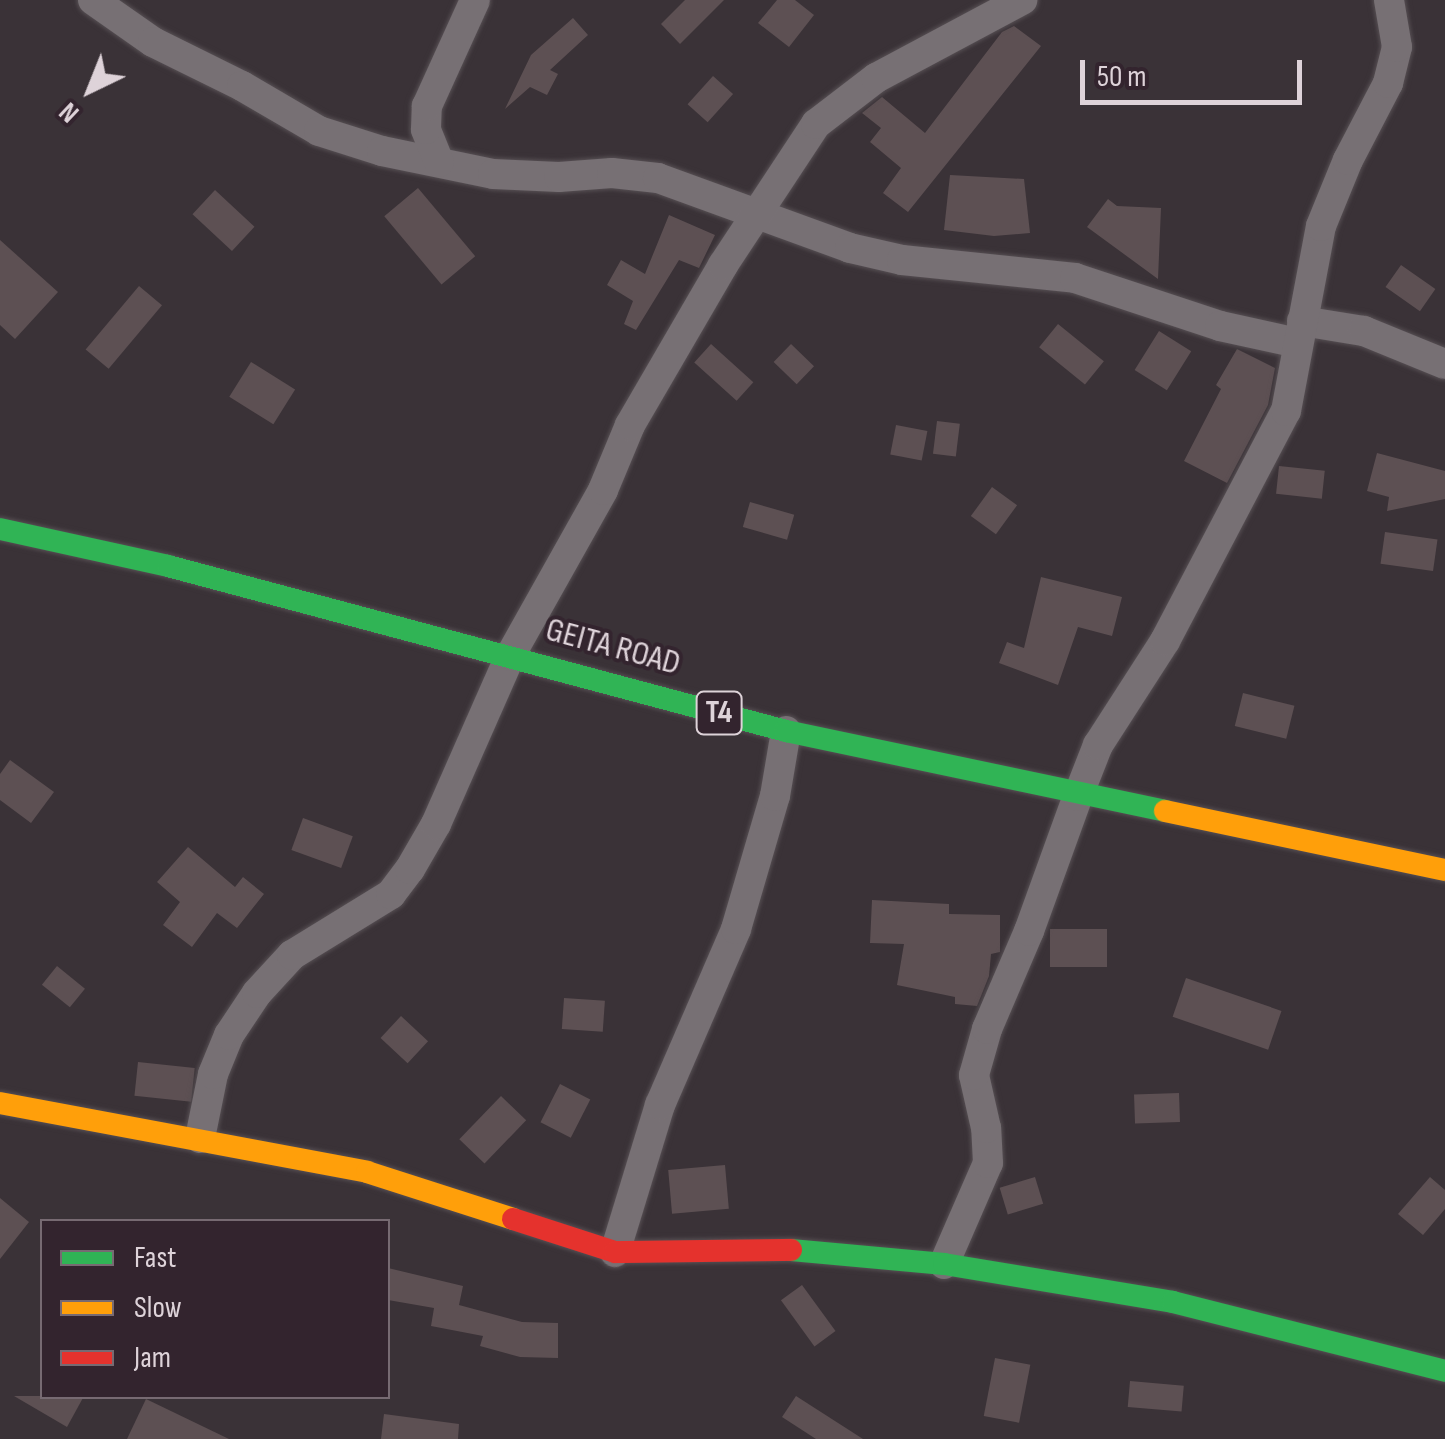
<!DOCTYPE html>
<html>
<head>
<meta charset="utf-8">
<style>
	body { margin:0 }
	#map { position:relative; width:1445px; height:1439px; overflow:hidden; background:#3a3237; font-family:"Sofia Sans Condensed",sans-serif }
	div>[style] { position:absolute }
	[style*='--x'] { left:calc(var(--x)*1px); top:calc(var(--y)*1px); width:calc(var(--w)*1px); rotate:calc(var(--a)*1deg) }
	.building>* { inset:0; background:#5d5053; transform-origin:0 0 }
	.roads { filter:drop-shadow(0 0 2px #564f53) drop-shadow(0 0 2px #564f53) }
	.street>* { height:30px; margin:-15px; padding:0 15px; transform-origin:15px; border-radius:15px; background:#777074 }
	.fast>* { height:22px; margin:-11px; padding:0 11px; transform-origin:11px; border-radius:11px; background:#30b455 }
	.slow>* { height:22px; margin:-11px; padding:0 11px; transform-origin:11px; border-radius:11px; background:#ff9f0a }
	.jam>* { height:22px; margin:-11px; padding:0 11px; transform-origin:11px; border-radius:11px; background:#e5322d }
	span { translate:-50% -50%; white-space:nowrap; text-align:center; line-height:1.15; -webkit-text-stroke:8px #33242e; paint-order:stroke }
	.shield-label span { padding:2px 8px; background:#33242e; border:2px solid; border-radius:8px; -webkit-text-stroke-width:0 }
	.shield-label { font-size:32px; color:#ded3d9; font-weight:700 }
	.street-label { font-size:35px; color:#ded3d9 }
	.legend { position:absolute; left:40px; top:1219px; width:350px; height:180px; box-sizing:border-box; background:#33242e; border:2px solid #776a72; margin:0; padding:12px 18px; list-style:none; font-size:30px; color:#ded3d9 }
	.legend li { display:flex; align-items:center; gap:20px; height:50px }
	.legend b { width:50px; border:2px solid #776a72 }
	.north { position:absolute; left:40px; top:40px; width:100px; height:100px; -webkit-text-stroke:8px #33242e; paint-order:stroke; rotate:223deg; font-size:28px; font-weight:700; line-height:40px; text-align:center; color:#ded3d9 }
	.north::after { content:''; display:block; margin:auto; width:35px; height:45px; background:#ded3d9; clip-path:polygon(50% 0,100% 100%,50% 72%,0 100%) }
	.scale { position:absolute; left:1080px; top:60px; width:222px; height:45px; box-sizing:border-box; border:5px solid #ded3d9; border-top:0; padding-left:12px; font-size:30px; line-height:35px; white-space:nowrap; color:#ded3d9; -webkit-text-stroke:8px #33242e; paint-order:stroke }
</style>
</head>
<body>
<div id="map">
	<div class="building">
		<i style="clip-path:polygon(685px 0,724px 0,680px 44px,661px 24px)"></i>
		<i style="clip-path:polygon(777px 0,795px 0,814px 15px,789px 47px,758px 23px)"></i>
		<i style="clip-path:polygon(573px 18px,588px 35px,550px 70px,558px 74px,547px 95px,530px 87px,505px 109px,531px 55px)"></i>
		<i style="clip-path:polygon(1014px 26px,1041px 46px,908px 212px,883px 193px,901px 168px,870px 142px,881px 128px,862px 113px,882px 97px,925px 133px,1002px 32px)"></i>
		<i style="left:713px;top:76px;width:27px;height:38px;rotate:42deg"></i>
		<i style="clip-path:polygon(950px 175px,1024px 179px,1030px 233px,994px 236px,944px 230px)"></i>
		<i style="left:418px;top:188px;width:89px;height:44px;rotate:50deg"></i>
		<i style="left:215px;top:190px;width:54px;height:33px;rotate:43deg"></i>
		<i style="clip-path:polygon(1108px 199px,1117px 206px,1161px 208px,1158px 279px,1087px 227px)"></i>
		<i style="clip-path:polygon(669px 215px,715px 235px,699px 268px,679px 260px,636px 330px,624px 324px,633px 301px,607px 285px,621px 260px,645px 274px)"></i>
		<i style="clip-path:polygon(0 240px,58px 292px,15px 339px,0 325px)"></i>
		<i style="left:1401px;top:265px;width:42px;height:27px;rotate:35deg"></i>
		<i style="left:139px;top:286px;width:30px;height:83px;rotate:40deg"></i>
		<i style="left:1058px;top:324px;width:59px;height:30px;rotate:39deg"></i>
		<i style="left:1159px;top:331px;width:38px;height:46px;rotate:32deg"></i>
		<i style="left:711px;top:344px;width:57px;height:25px;rotate:42deg"></i>
		<i style="left:791px;top:344px;width:32px;height:25px;rotate:44deg"></i>
		<i style="clip-path:polygon(1237px 349px,1275px 368px,1268px 405px,1227px 483px,1184px 461px,1221px 389px,1216px 385px)"></i>
		<i style="left:251px;top:362px;width:52px;height:41px;rotate:32deg"></i>
		<i style="left:937px;top:421px;width:23px;height:33px;rotate:7deg"></i>
		<i style="left:896px;top:425px;width:32px;height:30px;rotate:11deg"></i>
		<i style="clip-path:polygon(1377px 453px,1445px 471px,1445px 499px,1387px 511px,1389px 497px,1367px 491px)"></i>
		<i style="left:1279px;top:466px;width:46px;height:28px;rotate:6deg"></i>
		<i style="left:992px;top:487px;width:31px;height:36px;rotate:36deg"></i>
		<i style="left:750px;top:502px;width:46px;height:26px;rotate:16deg"></i>
		<i style="left:1385px;top:532px;width:53px;height:32px;rotate:8deg"></i>
		<i style="clip-path:polygon(1041px 577px,1122px 597px,1112px 636px,1078px 627px,1058px 685px,999px 663px,1007px 642px,1024px 648px)"></i>
		<i style="left:1243px;top:693px;width:53px;height:34px;rotate:14deg"></i>
		<i style="clip-path:polygon(10px 760px,54px 792px,31px 823px,0 800px,0 774px)"></i>
		<i style="left:303px;top:818px;width:53px;height:34px;rotate:20deg"></i>
		<i style="clip-path:polygon(188px 847px,235px 887px,243px 877px,264px 894px,237px 928px,217px 913px,192px 947px,163px 925px,180px 902px,157px 882px)"></i>
		<i style="clip-path:polygon(872px 900px,949px 904px,949px 914px,1000px 915px,1000px 952px,991px 954px,989px 976px,977px 1006px,955px 1004px,955px 997px,897px 985px,904px 944px,870px 943px)"></i>
		<i style="left:1050px;top:929px;width:57px;height:38px"></i>
		<i style="left:57px;top:966px;width:36px;height:24px;rotate:39deg"></i>
		<i style="left:1186px;top:978px;width:101px;height:41px;rotate:19deg"></i>
		<i style="left:564px;top:998px;width:41px;height:31px;rotate:4deg"></i>
		<i style="left:401px;top:1016px;width:37px;height:30px;rotate:43deg"></i>
		<i style="left:138px;top:1062px;width:57px;height:34px;rotate:6deg"></i>
		<i style="left:560px;top:1084px;width:34px;height:43px;rotate:27deg"></i>
		<i style="left:1179px;top:1093px;width:29px;height:45px;rotate:88deg"></i>
		<i style="left:501px;top:1096px;width:35px;height:60px;rotate:44deg"></i>
		<i style="left:725px;top:1165px;width:44px;height:57px;rotate:85deg"></i>
		<i style="left:1035px;top:1177px;width:28px;height:37px;rotate:73deg"></i>
		<i style="clip-path:polygon(1430px 1177px,1445px 1190px,1445px 1209px,1423px 1235px,1398px 1214px)"></i>
		<i style="clip-path:polygon(0 1198px,29px 1222px,0 1259px)"></i>
		<i style="clip-path:polygon(388px 1268px,463px 1286px,459px 1305px,522px 1322px,558px 1323px,558px 1358px,520px 1357px,480px 1346px,483px 1336px,431px 1326px,434px 1308px,388px 1300px)"></i>
		<i style="left:802px;top:1285px;width:57px;height:26px;rotate:54deg"></i>
		<i style="left:995px;top:1358px;width:36px;height:59px;rotate:11deg"></i>
		<i style="left:1130px;top:1381px;width:54px;height:26px;rotate:5deg"></i>
		<i style="clip-path:polygon(14px 1396px,84px 1396px,67px 1427px)"></i>
		<i style="clip-path:polygon(796px 1396px,863px 1439px,816px 1439px,782px 1417px)"></i>
		<i style="clip-path:polygon(146px 1399px,229px 1439px,127px 1439px)"></i>
		<i style="clip-path:polygon(384px 1414px,459px 1424px,458px 1439px,381px 1439px)"></i>
	</div>
	<div class="roads">
		<div class="street">
			<i style="--x:93;--y:0;--w:73;--a:35"></i>
			<i style="--x:153;--y:42;--w:99;--a:26.3"></i>
			<i style="--x:242;--y:86;--w:89;--a:30.3"></i>
			<i style="--x:319;--y:131;--w:66;--a:17.6"></i>
			<i style="--x:382;--y:151;--w:113;--a:11.7"></i>
			<i style="--x:493;--y:174;--w:66;--a:2.6"></i>
			<i style="--x:559;--y:177;--w:53;--a:-4.3"></i>
			<i style="--x:612;--y:173;--w:46;--a:6.2"></i>
			<i style="--x:658;--y:178;--w:204;--a:20"></i>
			<i style="--x:850;--y:248;--w:53;--a:13"></i>
			<i style="--x:902;--y:260;--w:174;--a:5.9"></i>
			<i style="--x:1075;--y:278;--w:153;--a:18.3"></i>
			<i style="--x:1220;--y:326;--w:80;--a:12.3"></i>
			<i style="--x:439;--y:162;--w:35;--a:-112"></i>
			<i style="--x:426;--y:129;--w:23;--a:-88"></i>
			<i style="--x:427;--y:106;--w:116;--a:-65.6"></i>
			<i style="--x:1302;--y:321;--w:63;--a:9.2"></i>
			<i style="--x:1364;--y:331;--w:87;--a:22.2"></i>
			<i style="--x:200;--y:1138;--w:65;--a:-78.5"></i>
			<i style="--x:213;--y:1074;--w:42;--a:-67.7"></i>
			<i style="--x:229;--y:1035;--w:50;--a:-56.3"></i>
			<i style="--x:257;--y:993;--w:52;--a:-47.4"></i>
			<i style="--x:292;--y:955;--w:116;--a:-31.6"></i>
			<i style="--x:391;--y:894;--w:31;--a:-53"></i>
			<i style="--x:410;--y:869;--w:52;--a:-60"></i>
			<i style="--x:436;--y:824;--w:184;--a:-66.2"></i>
			<i style="--x:510;--y:656;--w:190;--a:-60.7"></i>
			<i style="--x:603;--y:490;--w:70;--a:-67.4"></i>
			<i style="--x:630;--y:425;--w:185;--a:-59.8"></i>
			<i style="--x:723;--y:265;--w:169;--a:-56.6"></i>
			<i style="--x:816;--y:124;--w:76;--a:-37.5"></i>
			<i style="--x:876;--y:78;--w:166;--a:-28.1"></i>
			<i style="--x:615;--y:1252;--w:154;--a:-73"></i>
			<i style="--x:660;--y:1105;--w:192;--a:-66.6"></i>
			<i style="--x:736;--y:929;--w:139;--a:-73.7"></i>
			<i style="--x:775;--y:796;--w:66;--a:-80.4"></i>
			<i style="--x:944;--y:1264;--w:110;--a:-66.5"></i>
			<i style="--x:988;--y:1163;--w:35;--a:-93"></i>
			<i style="--x:986;--y:1128;--w:54;--a:-102.8"></i>
			<i style="--x:974;--y:1075;--w:48;--a:-74.2"></i>
			<i style="--x:987;--y:1029;--w:107;--a:-66.8"></i>
			<i style="--x:1029;--y:931;--w:144;--a:-70.1"></i>
			<i style="--x:1078;--y:796;--w:55;--a:-68.6"></i>
			<i style="--x:1098;--y:745;--w:124;--a:-57.2"></i>
			<i style="--x:1165;--y:641;--w:260;--a:-62.3"></i>
			<i style="--x:1286;--y:411;--w:188;--a:-79.3"></i>
			<i style="--x:1321;--y:226;--w:71;--a:-67.8"></i>
			<i style="--x:1348;--y:160;--w:87;--a:-62.5"></i>
			<i style="--x:1388;--y:83;--w:37;--a:-76"></i>
			<i style="--x:1397;--y:47;--w:48;--a:-99.7"></i>
		</div>
		<div class="fast">
			<i style="--x:0;--y:529;--w:172;--a:12.4"></i>
			<i style="--x:168;--y:566;--w:640;--a:14.95"></i>
			<i style="--x:786;--y:731;--w:387;--a:11.9"></i>
			<i style="--x:791;--y:1250;--w:154;--a:5.2"></i>
			<i style="--x:944;--y:1264;--w:232;--a:9.4"></i>
			<i style="--x:1173;--y:1302;--w:281;--a:14.2"></i>
		</div>
		<div class="slow">
			<i style="--x:1165;--y:811;--w:286;--a:11.9"></i>
			<i style="--x:0;--y:1103;--w:373;--a:10.6"></i>
			<i style="--x:367;--y:1172;--w:153;--a:17.8"></i>
		</div>
		<div class="jam">
			<i style="--x:513;--y:1219;--w:107;--a:17.9"></i>
			<i style="--x:615;--y:1252;--w:176;--a:-0.7"></i>
		</div>
	</div>
	<div class="shield-label">
		<span style="left:719px;top:713px">T4</span>
	</div>
	<div class="street-label">
		<span style="left:613px;top:647px;rotate:15deg">GEITA ROAD</span>
	</div>
	<ul class="legend">
	<li><b style="height:12px;background:#30b455"></b>Fast</li>
	<li><b style="height:12px;background:#ff9f0a"></b>Slow</li>
	<li><b style="height:12px;background:#e5322d"></b>Jam</li>
	</ul>
	<div class="north">N</div>
	<div class="scale">50 m</div>
</div>
</body>
</html>
